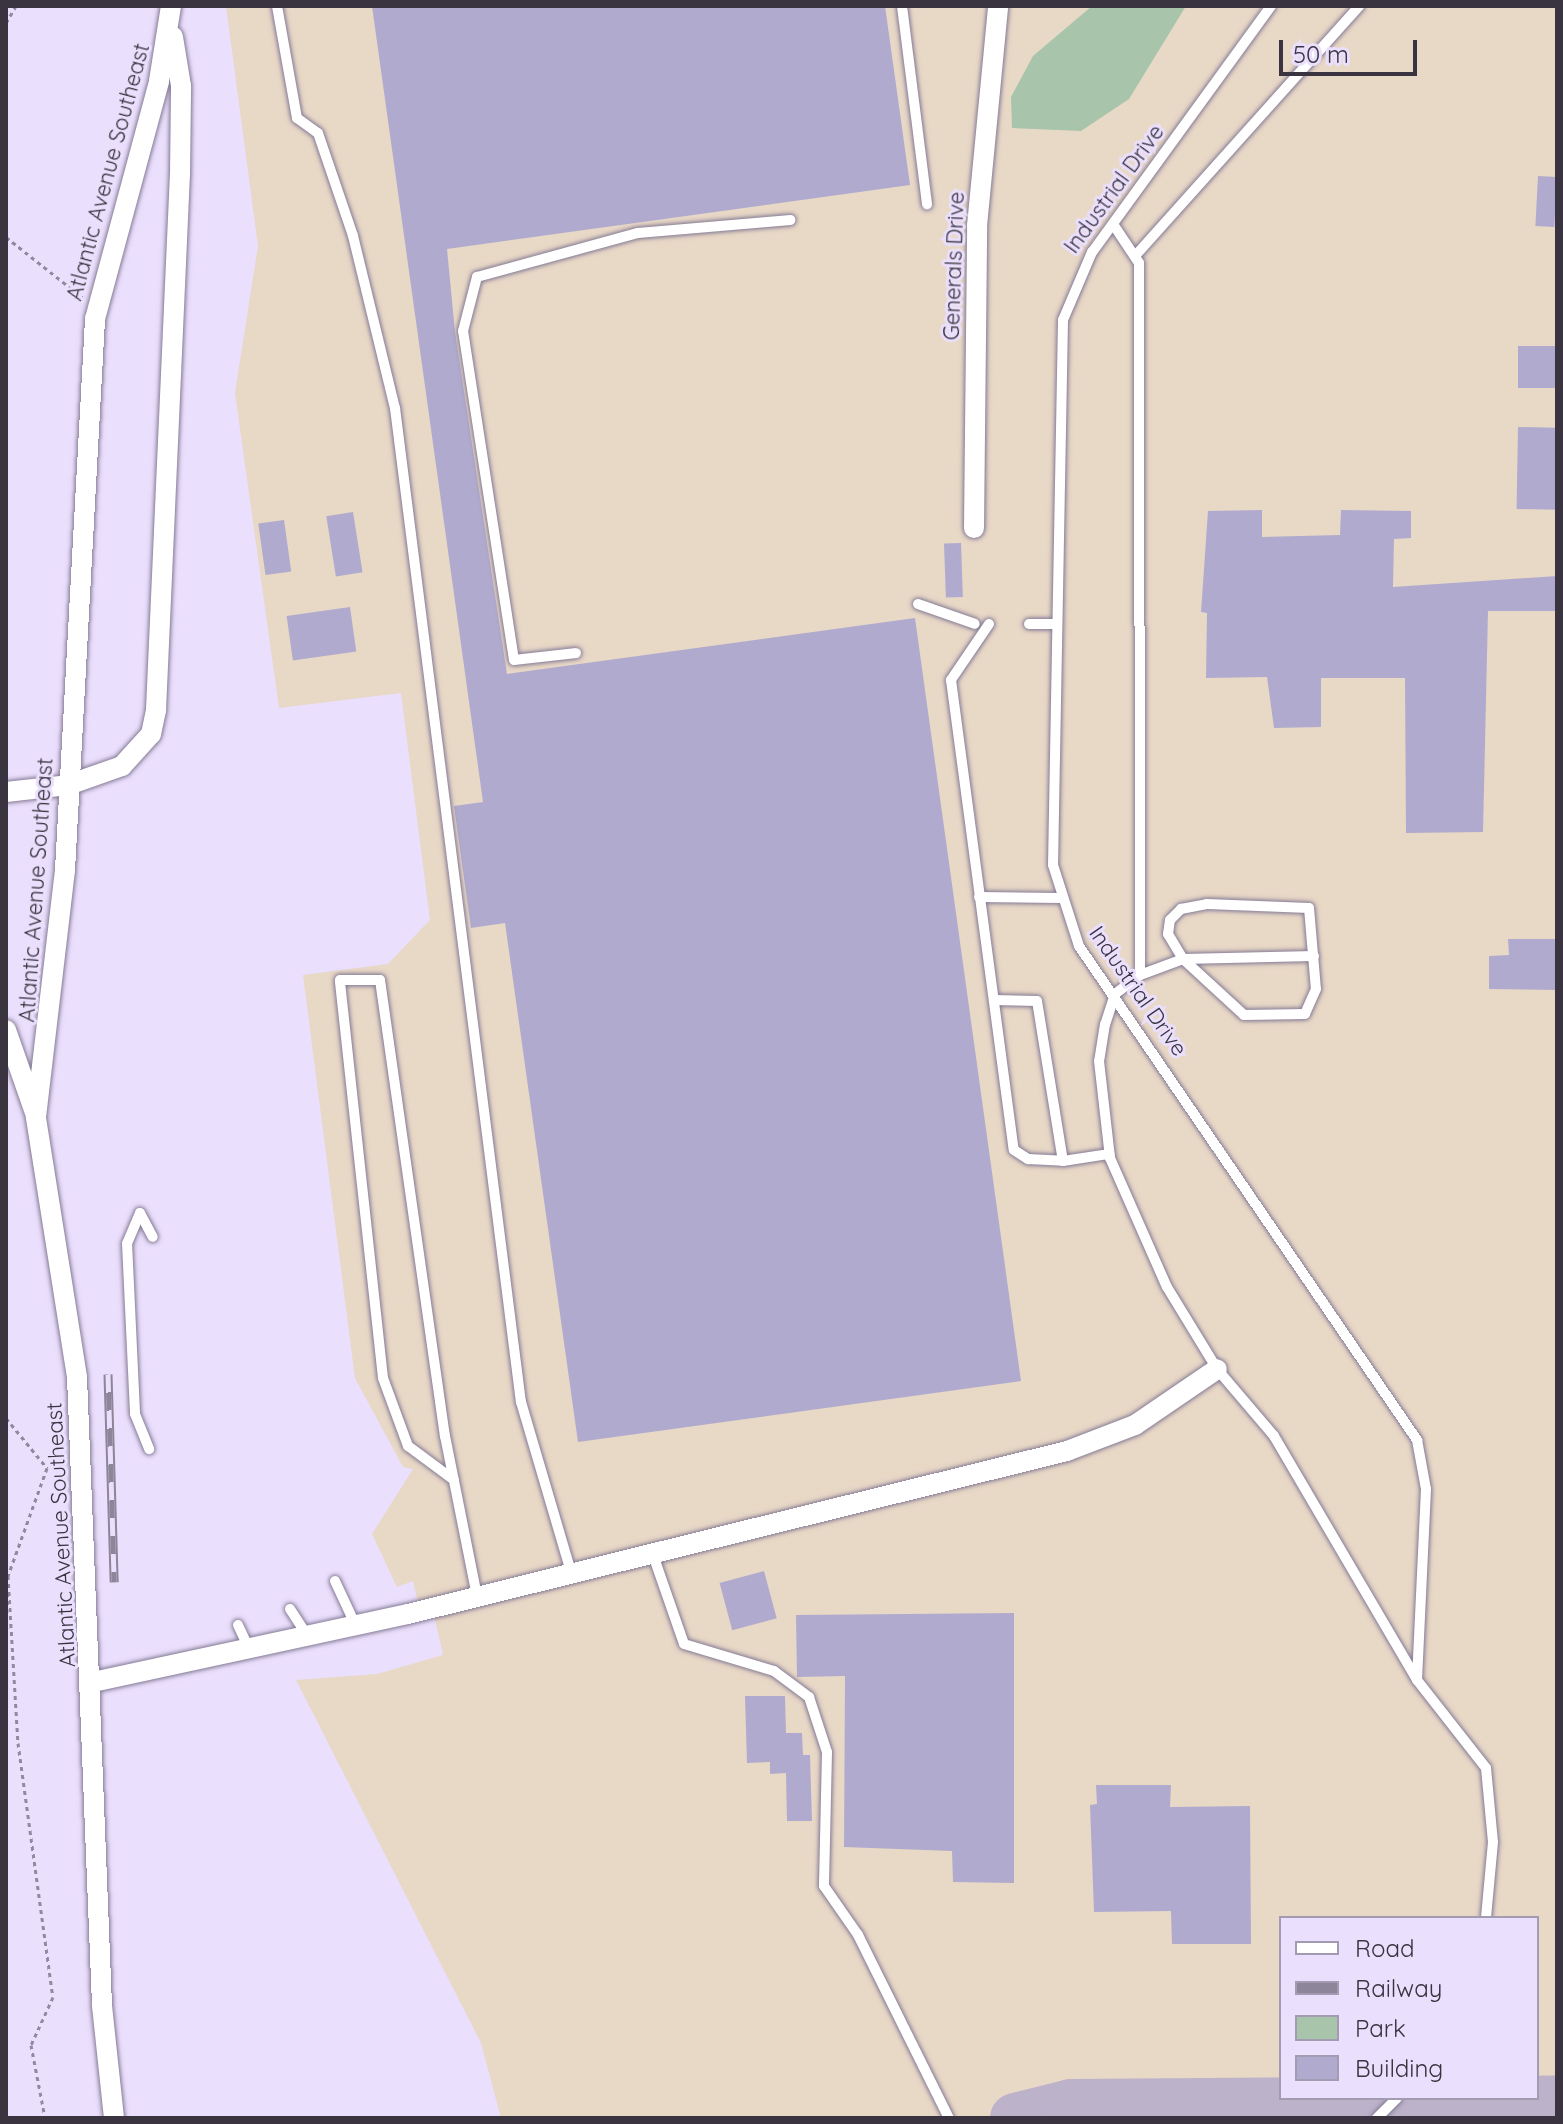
<!DOCTYPE html>
<html>
<head>
<meta charset="utf-8">
<style>
	body { margin:0 }
	#map { position:relative; width:1563px; height:2124px; overflow:hidden; background:#eadffc; font-family:Quicksand,sans-serif }
	div>[style] { position:absolute }
	[style*='--x'] { left:calc(var(--x)*1px); top:calc(var(--y)*1px); width:calc(var(--w)*1px); rotate:calc(var(--a)*1deg) }
	.industrial>* { inset:0; background:#e8d8c6 }
	.green>* { inset:0; background:#a8c5ac }
	.taxiway>* { height:50px; margin:-25px; padding:0 25px; transform-origin:25px; border-radius:25px; background:#bcb2ca }
	.building>* { inset:0; background:#b0abce; transform-origin:0 0 }
	.path>* { height:3px; margin-top:-1.5px; transform-origin:0; background:repeating-linear-gradient(90deg,#91899e 0 4px,transparent 0 8px) }
	.roads { filter:drop-shadow(0 0 2px #857b96) drop-shadow(0 0 2px #857b96) }
	.service>* { height:10px; margin:-5px; padding:0 5px; transform-origin:5px; border-radius:5px; background:#fff }
	.minor>* { height:20px; margin:-10px; padding:0 10px; transform-origin:10px; border-radius:10px; background:#fff }
	.rail>* { height:9px; margin-top:-4.5px; transform-origin:0; background:repeating-linear-gradient(90deg,#eadffc 0 18px,#8d8599 0 36px); box-sizing:border-box; border-block:2px solid #8d8599 }
	span { translate:-50% -50%; white-space:nowrap; text-align:center; line-height:1.15; -webkit-text-stroke:6px #eadffc; paint-order:stroke }
	.street-label { font-size:22px; color:#393440 }
	.frame { position:absolute; inset:0; border:8px solid #393440; pointer-events:none }
	.legend { position:absolute; left:1279px; top:1916px; width:260px; height:184px; box-sizing:border-box; background:#eadffc; border:2px solid #a39bb1; margin:0; padding:10px 14px; list-style:none; font-size:24px; color:#393440 }
	.legend li { display:flex; align-items:center; gap:16px; height:40px }
	.legend b { width:40px; border:2px solid #a39bb1 }
	.scale { position:absolute; left:1279px; top:40px; width:138px; height:36px; box-sizing:border-box; border:4px solid #393440; border-top:0; padding-left:10px; font-size:24px; line-height:28px; white-space:nowrap; color:#393440; -webkit-text-stroke:6px #eadffc; paint-order:stroke }
</style>
</head>
<body>
<div id="map">
	<div class="industrial">
		<i style="clip-path:polygon(evenodd,226px 6px,1557px 6px,1557px 2118px,501px 2118px,481px 2043px,296px 1680px,377px 1674px,443px 1655px,432px 1606px,419px 1607px,413px 1581px,397px 1587px,372px 1534px,413px 1469px,403px 1467px,355px 1378px,303px 975px,388px 964px,430px 920px,401px 693px,279px 708px,235px 393px,258px 246px,226px 6px,1281px 1918px,1537px 1918px,1537px 2098px,1281px 2098px,1281px 1918px)"></i>
	</div>
	<div class="green">
		<i style="clip-path:polygon(1092px 6px,1186px 6px,1129px 99px,1081px 131px,1012px 128px,1011px 97px,1033px 56px)"></i>
	</div>
	<div class="taxiway">
		<i style="--x:1015;--y:2118;--w:58;--a:-14"></i>
		<i style="--x:1071;--y:2104;--w:486;--a:-0.4"></i>
	</div>
	<div class="building">
		<i style="clip-path:polygon(372px 6px,885px 6px,910px 185px,447px 249px,455px 332px,507px 674px,915px 618px,1021px 1381px,578px 1442px,505px 923px,471px 928px,454px 806px,483px 802px)"></i>
		<i style="left:1538px;top:176px;width:19px;height:50px;rotate:3deg"></i>
		<i style="left:1518px;top:346px;width:39px;height:42px"></i>
		<i style="left:1518px;top:427px;width:39px;height:82px;rotate:1deg"></i>
		<i style="clip-path:polygon(1262px 510px,1262px 537px,1340px 535px,1341px 510px,1411px 511px,1411px 538px,1394px 539px,1393px 587px,1557px 576px,1557px 611px,1488px 611px,1483px 832px,1406px 833px,1405px 678px,1321px 678px,1321px 727px,1274px 728px,1267px 677px,1206px 678px,1207px 613px,1201px 612px,1208px 511px)"></i>
		<i style="left:353px;top:512px;width:61px;height:27px;rotate:81deg"></i>
		<i style="left:284px;top:520px;width:52px;height:26px;rotate:82deg"></i>
		<i style="left:961px;top:543px;width:54px;height:17px;rotate:88deg"></i>
		<i style="left:350px;top:607px;width:45px;height:64px;rotate:82deg"></i>
		<i style="clip-path:polygon(1508px 939px,1557px 939px,1557px 990px,1489px 989px,1489px 956px,1509px 955px)"></i>
		<i style="left:764px;top:1571px;width:49px;height:46px;rotate:75deg"></i>
		<i style="clip-path:polygon(1014px 1613px,1014px 1883px,953px 1882px,952px 1851px,844px 1847px,845px 1676px,797px 1677px,796px 1615px)"></i>
		<i style="clip-path:polygon(745px 1696px,785px 1696px,786px 1733px,802px 1733px,803px 1755px,810px 1755px,812px 1821px,787px 1821px,786px 1773px,770px 1774px,770px 1762px,747px 1763px)"></i>
		<i style="clip-path:polygon(1096px 1785px,1171px 1785px,1170px 1807px,1250px 1806px,1251px 1944px,1172px 1944px,1171px 1911px,1094px 1912px,1090px 1805px,1097px 1804px)"></i>
	</div>
	<div class="path">
		<i style="--x:6;--y:23;--w:20;--a:-60"></i>
		<i style="--x:6;--y:237;--w:97;--a:38.3"></i>
		<i style="--x:6;--y:1418;--w:65;--a:50.6"></i>
		<i style="--x:47;--y:1468;--w:115;--a:109.9"></i>
		<i style="--x:8;--y:1576;--w:167;--a:86.6"></i>
		<i style="--x:18;--y:1743;--w:256;--a:82.2"></i>
		<i style="--x:53;--y:1997;--w:53;--a:114.6"></i>
		<i style="--x:31;--y:2045;--w:74;--a:79.1"></i>
	</div>
	<div class="roads">
		<div class="service">
			<i style="--x:277;--y:6;--w:114;--a:79.9"></i>
			<i style="--x:297;--y:118;--w:26;--a:36"></i>
			<i style="--x:318;--y:133;--w:109;--a:71.2"></i>
			<i style="--x:353;--y:236;--w:177;--a:76.3"></i>
			<i style="--x:395;--y:408;--w:1002;--a:82.78"></i>
			<i style="--x:521;--y:1402;--w:177;--a:73.6"></i>
			<i style="--x:902;--y:6;--w:200;--a:82.8"></i>
			<i style="--x:1271;--y:6;--w:304;--a:126"></i>
			<i style="--x:1092;--y:252;--w:74;--a:113.1"></i>
			<i style="--x:1063;--y:320;--w:545;--a:91.05"></i>
			<i style="--x:1053;--y:865;--w:85;--a:72.2"></i>
			<i style="--x:1079;--y:946;--w:599;--a:55.62"></i>
			<i style="--x:1417;--y:1440;--w:50;--a:79.6"></i>
			<i style="--x:1426;--y:1489;--w:191;--a:92.7"></i>
			<i style="--x:1417;--y:1680;--w:112;--a:51.9"></i>
			<i style="--x:1486;--y:1768;--w:74;--a:84.6"></i>
			<i style="--x:1493;--y:1842;--w:76;--a:95.3"></i>
			<i style="--x:1113;--y:224;--w:47;--a:56.3"></i>
			<i style="--x:1139;--y:263;--w:712;--a:89.92"></i>
			<i style="--x:1140;--y:975;--w:31;--a:143"></i>
			<i style="--x:1115;--y:994;--w:32;--a:108"></i>
			<i style="--x:1105;--y:1024;--w:37;--a:99"></i>
			<i style="--x:1099;--y:1061;--w:98;--a:83.5"></i>
			<i style="--x:1110;--y:1158;--w:141;--a:66.2"></i>
			<i style="--x:1167;--y:1287;--w:96;--a:58.6"></i>
			<i style="--x:1217;--y:1369;--w:88;--a:49.6"></i>
			<i style="--x:1274;--y:1436;--w:281;--a:59.6"></i>
			<i style="--x:1135;--y:256;--w:336;--a:-48.1"></i>
			<i style="--x:918;--y:604;--w:60;--a:19.3"></i>
			<i style="--x:989;--y:624;--w:68;--a:124.2"></i>
			<i style="--x:951;--y:680;--w:474;--a:82.4"></i>
			<i style="--x:1014;--y:1150;--w:17;--a:33"></i>
			<i style="--x:1028;--y:1159;--w:35;--a:3"></i>
			<i style="--x:1063;--y:1161;--w:47;--a:-8.7"></i>
			<i style="--x:1029;--y:624;--w:26;--a:0"></i>
			<i style="--x:576;--y:653;--w:62;--a:173.6"></i>
			<i style="--x:514;--y:660;--w:333;--a:-98.8"></i>
			<i style="--x:463;--y:331;--w:56;--a:-75.5"></i>
			<i style="--x:477;--y:277;--w:167;--a:-15.3"></i>
			<i style="--x:638;--y:233;--w:153;--a:-4.9"></i>
			<i style="--x:979;--y:897;--w:81;--a:0.7"></i>
			<i style="--x:1207;--y:904;--w:102;--a:2.2"></i>
			<i style="--x:1309;--y:908;--w:81;--a:85.1"></i>
			<i style="--x:1316;--y:989;--w:27;--a:114"></i>
			<i style="--x:1305;--y:1014;--w:61;--a:179.1"></i>
			<i style="--x:1244;--y:1015;--w:83;--a:-137.4"></i>
			<i style="--x:1183;--y:959;--w:29;--a:-121"></i>
			<i style="--x:1168;--y:934;--w:14;--a:-82"></i>
			<i style="--x:1170;--y:920;--w:16;--a:-45"></i>
			<i style="--x:1181;--y:909;--w:26;--a:-11"></i>
			<i style="--x:1140;--y:975;--w:46;--a:-20.4"></i>
			<i style="--x:1183;--y:959;--w:131;--a:-1.3"></i>
			<i style="--x:994;--y:1000;--w:43;--a:1.3"></i>
			<i style="--x:1037;--y:1001;--w:162;--a:80.8"></i>
			<i style="--x:140;--y:1213;--w:33;--a:113"></i>
			<i style="--x:127;--y:1243;--w:171;--a:87.3"></i>
			<i style="--x:135;--y:1414;--w:38;--a:68"></i>
			<i style="--x:140;--y:1213;--w:27;--a:62"></i>
			<i style="--x:454;--y:1480;--w:57;--a:-143.5"></i>
			<i style="--x:408;--y:1446;--w:72;--a:-110.2"></i>
			<i style="--x:383;--y:1378;--w:400;--a:-96.2"></i>
			<i style="--x:340;--y:980;--w:40;--a:0"></i>
			<i style="--x:380;--y:980;--w:461;--a:81.9"></i>
			<i style="--x:445;--y:1436;--w:163;--a:78.7"></i>
			<i style="--x:652;--y:1552;--w:97;--a:70.8"></i>
			<i style="--x:684;--y:1644;--w:94;--a:16.7"></i>
			<i style="--x:774;--y:1671;--w:44;--a:36.6"></i>
			<i style="--x:809;--y:1697;--w:58;--a:71.9"></i>
			<i style="--x:827;--y:1752;--w:134;--a:91.3"></i>
			<i style="--x:824;--y:1886;--w:60;--a:55.2"></i>
			<i style="--x:858;--y:1935;--w:204;--a:63.6"></i>
			<i style="--x:335;--y:1581;--w:50;--a:65"></i>
			<i style="--x:290;--y:1609;--w:31;--a:57"></i>
			<i style="--x:238;--y:1625;--w:26;--a:65"></i>
			<i style="--x:1377;--y:2118;--w:28;--a:-45"></i>
		</div>
		<div class="minor">
			<i style="--x:974;--y:528;--w:302;--a:-89.4"></i>
			<i style="--x:977;--y:226;--w:221;--a:-84.5"></i>
			<i style="--x:6;--y:792;--w:62;--a:-6.4"></i>
			<i style="--x:68;--y:785;--w:57;--a:-19.4"></i>
			<i style="--x:122;--y:766;--w:43;--a:-47.8"></i>
			<i style="--x:151;--y:734;--w:25;--a:-78"></i>
			<i style="--x:156;--y:710;--w:537;--a:-87.44"></i>
			<i style="--x:180;--y:174;--w:88;--a:-89.3"></i>
			<i style="--x:181;--y:86;--w:50;--a:-99.3"></i>
			<i style="--x:6;--y:1030;--w:88;--a:70.7"></i>
			<i style="--x:93;--y:1682;--w:322;--a:-12.2"></i>
			<i style="--x:408;--y:1614;--w:679;--a:-13.89"></i>
			<i style="--x:1067;--y:1451;--w:73;--a:-20.9"></i>
			<i style="--x:1135;--y:1425;--w:99;--a:-34.3"></i>
			<i style="--x:114;--y:2118;--w:114;--a:-96.1"></i>
			<i style="--x:102;--y:2005;--w:628;--a:-92.28"></i>
			<i style="--x:77;--y:1377;--w:263;--a:-99"></i>
			<i style="--x:36;--y:1117;--w:249;--a:-83.3"></i>
			<i style="--x:65;--y:870;--w:552;--a:-86.88"></i>
			<i style="--x:95;--y:319;--w:246;--a:-74.9"></i>
			<i style="--x:159;--y:81;--w:76;--a:-80.9"></i>
		</div>
	</div>
	<div class="rail">
		<i style="--x:108;--y:1374;--w:208;--a:88.3"></i>
	</div>
	<div class="street-label">
		<span style="left:108px;top:172px;rotate:-75deg">Atlantic Avenue Southeast</span>
		<span style="left:1114px;top:189px;rotate:-54deg">Industrial Drive</span>
		<span style="left:954px;top:266px;rotate:-88deg">Generals Drive</span>
		<span style="left:36px;top:890px;rotate:-86deg">Atlantic Avenue Southeast</span>
		<span style="left:1138px;top:991px;rotate:55deg">Industrial Drive</span>
		<span style="left:61px;top:1535px;rotate:-93deg">Atlantic Avenue Southeast</span>
	</div>
	<div class="frame"></div>
	<ul class="legend">
	<li><b style="height:10px;background:#fff"></b>Road</li>
	<li><b style="height:10px;background:#8d8599"></b>Railway</li>
	<li><b style="height:22px;background:#a8c5ac"></b>Park</li>
	<li><b style="height:22px;background:#b0abce"></b>Building</li>
	</ul>
	<div class="scale">50 m</div>
</div>
</body>
</html>
